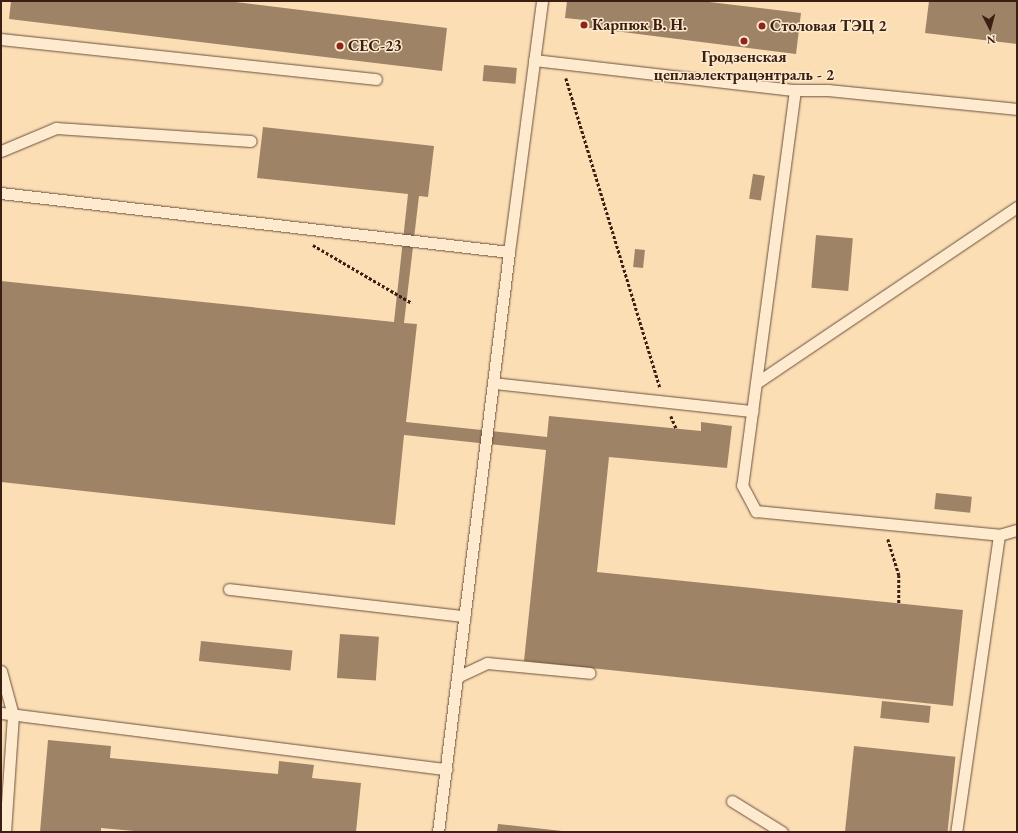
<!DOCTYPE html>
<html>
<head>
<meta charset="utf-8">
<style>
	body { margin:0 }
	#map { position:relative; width:1018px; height:833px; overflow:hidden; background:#fcdeb5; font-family:"EB Garamond",serif }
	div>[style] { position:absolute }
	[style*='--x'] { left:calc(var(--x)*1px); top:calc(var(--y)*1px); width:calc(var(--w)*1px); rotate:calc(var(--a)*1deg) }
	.building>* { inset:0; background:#9f8367; transform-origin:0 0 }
	.path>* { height:2.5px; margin-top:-1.25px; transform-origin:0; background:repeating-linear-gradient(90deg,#3a2013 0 3px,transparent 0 5px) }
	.roads { filter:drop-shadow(0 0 1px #6a503c) drop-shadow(0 0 1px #6a503c) }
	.lane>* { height:11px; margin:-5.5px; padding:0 5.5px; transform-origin:5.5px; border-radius:5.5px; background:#fdeacf }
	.dots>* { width:11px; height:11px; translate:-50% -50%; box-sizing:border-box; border:2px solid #fdeacf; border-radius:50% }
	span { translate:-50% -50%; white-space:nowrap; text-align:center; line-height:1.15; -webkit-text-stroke:3px #fdeacf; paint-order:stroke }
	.poi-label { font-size:16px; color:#3a2013; font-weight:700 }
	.left { translate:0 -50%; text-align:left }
	.frame { position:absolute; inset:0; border:2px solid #3a2013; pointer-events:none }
	.north { position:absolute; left:970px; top:8px; width:40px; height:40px; -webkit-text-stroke:3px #fdeacf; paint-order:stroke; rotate:174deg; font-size:11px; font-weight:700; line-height:16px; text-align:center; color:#3a2013 }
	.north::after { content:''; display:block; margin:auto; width:14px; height:18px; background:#3a2013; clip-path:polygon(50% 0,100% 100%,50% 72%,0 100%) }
</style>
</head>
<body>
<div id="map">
	<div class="building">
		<i style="clip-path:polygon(11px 1px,227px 1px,447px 28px,442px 71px,9px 19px)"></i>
		<i style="clip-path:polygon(567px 1px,701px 1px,801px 13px,796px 54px,583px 27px,584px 20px,565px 18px)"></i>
		<i style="clip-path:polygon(929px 1px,1017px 1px,1017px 44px,925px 33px)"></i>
		<i style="left:484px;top:65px;width:33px;height:16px;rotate:5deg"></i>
		<i style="clip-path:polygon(263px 127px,434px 146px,428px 197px,419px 196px,404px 323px,417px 324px,406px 422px,547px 437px,549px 416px,701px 431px,701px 422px,732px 426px,727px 468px,609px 457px,597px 572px,963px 610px,953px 706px,524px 661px,546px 450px,404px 435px,395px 525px,1px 482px,1px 281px,394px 322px,408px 194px,257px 178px)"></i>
		<i style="left:753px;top:174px;width:12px;height:25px;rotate:9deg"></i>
		<i style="left:816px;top:235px;width:37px;height:53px;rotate:5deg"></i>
		<i style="left:635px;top:249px;width:10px;height:18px;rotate:6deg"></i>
		<i style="left:936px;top:493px;width:36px;height:16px;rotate:6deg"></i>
		<i style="left:340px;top:634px;width:39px;height:44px;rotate:4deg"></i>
		<i style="left:201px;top:641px;width:92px;height:20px;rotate:6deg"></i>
		<i style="left:882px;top:701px;width:49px;height:17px;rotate:6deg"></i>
		<i style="clip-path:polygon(48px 740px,111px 746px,110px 758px,278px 774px,279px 761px,314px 765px,312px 778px,361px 783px,356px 832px,145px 832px,101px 828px,101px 832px,40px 832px)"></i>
		<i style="left:854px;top:746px;width:102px;height:87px;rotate:6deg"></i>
		<i style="clip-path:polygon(498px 824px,562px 831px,562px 832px,497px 832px)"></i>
	</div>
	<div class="path">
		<i style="--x:566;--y:78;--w:323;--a:73.1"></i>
		<i style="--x:313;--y:245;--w:115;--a:30.4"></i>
		<i style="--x:671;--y:416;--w:13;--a:67"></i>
		<i style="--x:888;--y:539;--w:38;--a:73"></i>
		<i style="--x:899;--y:575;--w:28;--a:90"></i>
	</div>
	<div class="roads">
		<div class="lane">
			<i style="--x:1;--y:39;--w:377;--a:6.1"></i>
			<i style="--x:534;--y:60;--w:263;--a:6.6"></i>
			<i style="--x:795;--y:90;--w:33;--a:0"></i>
			<i style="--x:828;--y:90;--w:190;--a:5.7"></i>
			<i style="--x:795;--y:90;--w:399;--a:97.6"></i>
			<i style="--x:742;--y:485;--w:30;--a:62"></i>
			<i style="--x:756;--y:511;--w:244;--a:5.6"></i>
			<i style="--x:999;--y:535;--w:300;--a:98.2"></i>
			<i style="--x:1;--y:151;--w:60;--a:-22.7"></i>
			<i style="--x:56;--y:128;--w:195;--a:3.8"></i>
			<i style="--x:1;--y:193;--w:511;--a:6.62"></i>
			<i style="--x:493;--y:383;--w:261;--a:6.2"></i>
			<i style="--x:756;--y:383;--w:315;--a:-34"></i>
			<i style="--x:999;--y:535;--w:19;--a:-16"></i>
			<i style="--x:229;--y:589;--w:237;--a:6.6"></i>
			<i style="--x:1;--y:671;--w:46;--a:74.7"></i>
			<i style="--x:13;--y:715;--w:117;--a:93.9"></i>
			<i style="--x:457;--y:677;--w:33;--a:-25"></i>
			<i style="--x:487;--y:663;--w:103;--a:5.5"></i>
			<i style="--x:1;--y:713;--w:449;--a:7.2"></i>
			<i style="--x:732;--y:801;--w:59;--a:31.8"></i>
			<i style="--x:438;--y:832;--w:584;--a:-83.02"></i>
			<i style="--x:509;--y:252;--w:253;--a:-82.5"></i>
		</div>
	</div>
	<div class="dots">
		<i style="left:584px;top:25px;background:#8f2418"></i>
		<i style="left:762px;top:26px;background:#8f2418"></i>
		<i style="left:744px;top:41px;background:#8f2418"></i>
		<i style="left:340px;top:46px;background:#8f2418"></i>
	</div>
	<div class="poi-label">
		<span class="left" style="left:592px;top:25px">Карпюк В. Н.</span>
		<span class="left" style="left:770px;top:26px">Столовая ТЭЦ 2</span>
		<span class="left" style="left:348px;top:46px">CEC-23</span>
		<span style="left:744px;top:66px">Гродзенская<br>цеплаэлектрацэнтраль - 2</span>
	</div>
	<div class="frame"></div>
	<div class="north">N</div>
</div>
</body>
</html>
